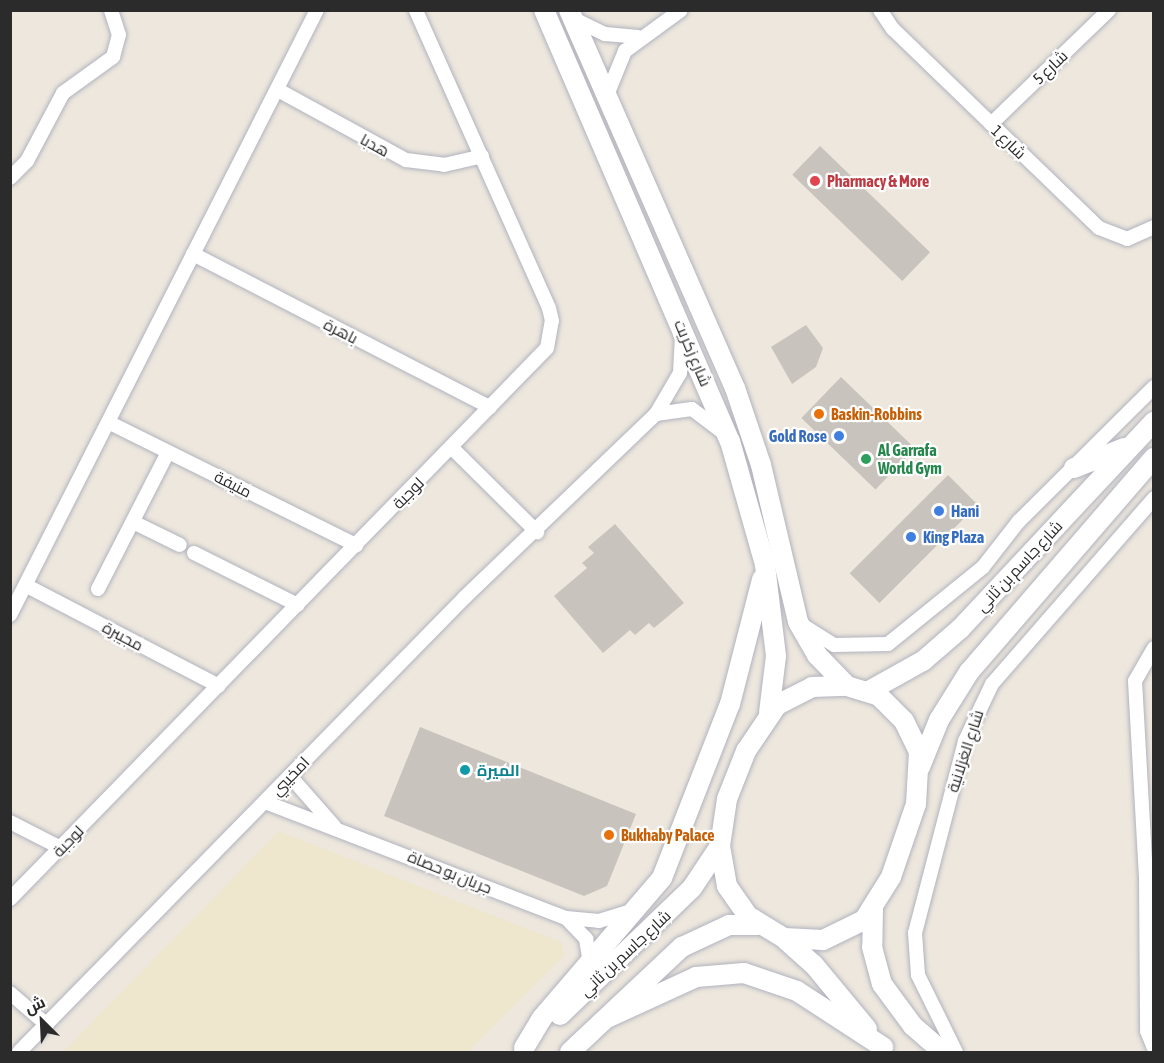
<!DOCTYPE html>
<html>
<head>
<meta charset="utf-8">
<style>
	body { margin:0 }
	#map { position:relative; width:1164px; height:1063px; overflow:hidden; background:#ede7dd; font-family:"Asap Condensed",Cairo,sans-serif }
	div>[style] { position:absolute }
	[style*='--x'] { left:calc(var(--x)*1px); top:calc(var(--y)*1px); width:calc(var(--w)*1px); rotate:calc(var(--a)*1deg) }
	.education>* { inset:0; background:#eee6cd }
	.building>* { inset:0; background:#c8c4bd; transform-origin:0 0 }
	.roads { filter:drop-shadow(0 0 2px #b1b3bf) drop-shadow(0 0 2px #b1b3bf) }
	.street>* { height:14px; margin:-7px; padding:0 7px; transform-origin:7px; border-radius:7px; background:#fff }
	.secondary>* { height:20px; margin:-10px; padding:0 10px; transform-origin:10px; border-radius:10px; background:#fff }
	.dots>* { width:16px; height:16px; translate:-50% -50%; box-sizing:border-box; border:3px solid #fff; border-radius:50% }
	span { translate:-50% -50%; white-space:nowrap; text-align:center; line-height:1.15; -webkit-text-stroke:4.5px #fff; paint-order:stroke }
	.street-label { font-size:16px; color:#2b2b2b }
	.health-label { font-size:16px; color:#be3a42; font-weight:700 }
	.left { translate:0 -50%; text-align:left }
	.food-label { font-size:16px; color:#c56008; font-weight:700 }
	.shop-label { font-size:16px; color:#366cbe; font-weight:700 }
	.right { translate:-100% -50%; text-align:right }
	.leisure-label { font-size:16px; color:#27864d; font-weight:700 }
	.culture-label { font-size:16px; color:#0d838f; font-weight:700 }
	.frame { position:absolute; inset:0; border:12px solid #2b2b2b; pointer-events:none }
	.north { position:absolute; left:12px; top:991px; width:60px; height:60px; -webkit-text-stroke:4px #fff; paint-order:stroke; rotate:336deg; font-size:16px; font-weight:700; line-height:24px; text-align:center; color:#2b2b2b }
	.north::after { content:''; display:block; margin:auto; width:21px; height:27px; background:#2b2b2b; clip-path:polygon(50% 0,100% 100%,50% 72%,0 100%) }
</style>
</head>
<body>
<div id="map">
	<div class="education">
		<i style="clip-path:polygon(279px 831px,561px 942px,565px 955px,468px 1052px,63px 1052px)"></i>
	</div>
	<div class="building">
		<i style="left:820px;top:146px;width:153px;height:40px;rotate:44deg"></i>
		<i style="clip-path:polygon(806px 325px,823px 348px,816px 367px,792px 384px,771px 347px)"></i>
		<i style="left:841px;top:377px;width:103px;height:57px;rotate:44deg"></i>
		<i style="left:948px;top:475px;width:42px;height:139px;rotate:45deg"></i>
		<i style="clip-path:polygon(615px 524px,684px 603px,654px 628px,649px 623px,635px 635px,630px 630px,603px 653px,554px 596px,587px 568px,582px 563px,594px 553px,588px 547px)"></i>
		<i style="clip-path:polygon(420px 727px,636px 814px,607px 886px,584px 896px,384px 816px)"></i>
	</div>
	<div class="roads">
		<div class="street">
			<i style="--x:880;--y:10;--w:23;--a:56"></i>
			<i style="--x:893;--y:29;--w:286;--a:44"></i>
			<i style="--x:1099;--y:228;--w:30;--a:21"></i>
			<i style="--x:1127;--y:239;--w:30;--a:-24"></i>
			<i style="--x:572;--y:18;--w:37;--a:26"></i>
			<i style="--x:605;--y:34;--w:33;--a:5"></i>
			<i style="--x:278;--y:90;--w:146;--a:28.7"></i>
			<i style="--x:406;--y:160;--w:38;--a:7"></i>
			<i style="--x:444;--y:165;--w:39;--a:-13"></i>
			<i style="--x:607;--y:95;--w:48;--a:-67.8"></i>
			<i style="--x:625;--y:51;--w:69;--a:-36.2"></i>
			<i style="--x:991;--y:124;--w:164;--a:-44"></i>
			<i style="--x:10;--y:178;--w:24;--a:-45"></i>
			<i style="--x:27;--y:161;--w:77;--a:-62.1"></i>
			<i style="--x:63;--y:93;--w:62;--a:-35.8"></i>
			<i style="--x:113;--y:57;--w:23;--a:-75"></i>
			<i style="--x:119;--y:35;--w:26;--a:-108"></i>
			<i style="--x:193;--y:254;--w:334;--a:27.3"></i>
			<i style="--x:656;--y:414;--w:36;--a:-8"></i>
			<i style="--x:692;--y:409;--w:38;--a:37"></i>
			<i style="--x:110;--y:423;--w:275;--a:26.4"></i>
			<i style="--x:452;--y:448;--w:120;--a:44.7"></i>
			<i style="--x:133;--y:522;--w:52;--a:26.1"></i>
			<i style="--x:194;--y:553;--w:116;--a:26.6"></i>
			<i style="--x:27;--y:586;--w:216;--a:27.5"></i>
			<i style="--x:98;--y:589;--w:154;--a:-62.9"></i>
			<i style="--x:10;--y:615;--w:678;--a:-63.1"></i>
			<i style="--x:802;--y:625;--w:38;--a:32"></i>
			<i style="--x:834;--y:645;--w:54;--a:-1.1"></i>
			<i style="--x:888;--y:644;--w:122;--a:-39"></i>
			<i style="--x:983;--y:567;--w:58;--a:-52"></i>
			<i style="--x:1019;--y:521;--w:190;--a:-44.8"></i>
			<i style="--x:1154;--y:648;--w:38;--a:120"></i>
			<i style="--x:1135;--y:681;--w:195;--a:86.8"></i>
			<i style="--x:1146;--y:876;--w:155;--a:89.6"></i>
			<i style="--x:1147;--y:1031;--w:18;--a:68"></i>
			<i style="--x:290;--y:776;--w:67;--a:48.7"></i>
			<i style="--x:265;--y:802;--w:323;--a:21.1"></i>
			<i style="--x:566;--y:918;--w:33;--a:5"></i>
			<i style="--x:599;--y:921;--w:34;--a:-17"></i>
			<i style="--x:10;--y:822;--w:57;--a:27"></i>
			<i style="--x:10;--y:899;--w:769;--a:-45.74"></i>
			<i style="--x:547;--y:348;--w:27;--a:-80"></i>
			<i style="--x:552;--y:321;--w:13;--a:-103"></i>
			<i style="--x:549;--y:308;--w:326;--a:-114.1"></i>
			<i style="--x:567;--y:919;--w:28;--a:46"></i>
			<i style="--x:586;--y:939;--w:24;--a:81"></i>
			<i style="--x:10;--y:993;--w:49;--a:40.9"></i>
			<i style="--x:19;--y:1052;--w:637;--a:-45.57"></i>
			<i style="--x:465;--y:597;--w:265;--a:-43.8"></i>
			<i style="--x:656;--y:414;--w:48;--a:-59.7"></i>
			<i style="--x:680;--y:373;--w:35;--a:-87"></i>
			<i style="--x:956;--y:1052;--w:86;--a:-116.3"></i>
			<i style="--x:918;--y:975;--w:42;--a:-94.1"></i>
			<i style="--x:915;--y:933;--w:198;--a:-75.4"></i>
			<i style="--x:965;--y:741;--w:63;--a:-64.7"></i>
			<i style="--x:992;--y:684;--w:247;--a:-48.9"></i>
		</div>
		<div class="secondary">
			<i style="--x:544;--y:10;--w:469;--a:66.7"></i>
			<i style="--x:730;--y:441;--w:129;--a:74.2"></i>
			<i style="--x:765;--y:565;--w:92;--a:83.1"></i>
			<i style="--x:776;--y:656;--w:57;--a:97"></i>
			<i style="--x:569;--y:10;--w:413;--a:66.3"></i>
			<i style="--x:735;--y:388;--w:81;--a:71.3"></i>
			<i style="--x:761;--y:465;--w:161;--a:76.7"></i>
			<i style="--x:798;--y:622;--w:38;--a:60"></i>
			<i style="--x:817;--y:655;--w:43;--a:45.9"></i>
			<i style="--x:1074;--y:468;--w:54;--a:-21.8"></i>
			<i style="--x:847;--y:686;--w:34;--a:17"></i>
			<i style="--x:879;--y:696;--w:35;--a:45"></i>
			<i style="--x:904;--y:721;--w:34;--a:64"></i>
			<i style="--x:919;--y:752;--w:52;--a:93.3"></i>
			<i style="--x:916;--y:804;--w:77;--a:108.9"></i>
			<i style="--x:891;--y:877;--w:51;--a:122.1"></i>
			<i style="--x:864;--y:920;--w:46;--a:154"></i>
			<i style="--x:823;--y:940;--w:39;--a:-177"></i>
			<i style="--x:784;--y:938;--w:42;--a:-148.6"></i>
			<i style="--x:748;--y:916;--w:37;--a:-125"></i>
			<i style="--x:727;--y:886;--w:41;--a:-99.9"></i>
			<i style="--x:720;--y:846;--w:48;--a:-81.5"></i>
			<i style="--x:727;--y:799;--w:52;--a:-68.4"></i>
			<i style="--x:746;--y:751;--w:55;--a:-56"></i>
			<i style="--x:777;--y:705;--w:39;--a:-27"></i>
			<i style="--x:812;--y:687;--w:35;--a:-2"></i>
			<i style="--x:869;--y:691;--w:62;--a:-29.1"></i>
			<i style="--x:923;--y:661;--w:49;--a:-40.9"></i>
			<i style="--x:960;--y:629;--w:284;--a:-46.9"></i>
			<i style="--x:920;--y:767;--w:51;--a:-68"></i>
			<i style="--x:939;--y:720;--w:57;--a:-58"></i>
			<i style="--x:969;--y:672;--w:283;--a:-49.2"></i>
			<i style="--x:873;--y:908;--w:39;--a:91"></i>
			<i style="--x:872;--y:947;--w:38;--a:75"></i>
			<i style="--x:882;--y:984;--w:52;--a:53.6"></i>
			<i style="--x:913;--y:1026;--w:40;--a:41"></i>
			<i style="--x:786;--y:940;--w:38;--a:42"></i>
			<i style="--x:814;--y:965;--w:83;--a:50.4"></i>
			<i style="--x:560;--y:1015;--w:183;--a:-43.9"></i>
			<i style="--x:692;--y:888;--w:50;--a:-56.3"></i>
			<i style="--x:607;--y:1018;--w:98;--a:-24.7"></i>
			<i style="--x:696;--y:977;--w:48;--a:-4.8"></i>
			<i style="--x:744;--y:973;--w:56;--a:18.8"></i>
			<i style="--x:797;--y:991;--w:103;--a:33.1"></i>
			<i style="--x:524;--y:1048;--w:35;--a:-59"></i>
			<i style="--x:542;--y:1018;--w:184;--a:-49.4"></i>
			<i style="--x:662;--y:878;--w:187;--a:-68.7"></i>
			<i style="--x:730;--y:704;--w:129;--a:-75.6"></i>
			<i style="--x:570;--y:1052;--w:154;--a:-43.2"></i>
			<i style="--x:682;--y:947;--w:52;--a:-25.1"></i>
			<i style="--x:729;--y:925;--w:29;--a:0"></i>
		</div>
	</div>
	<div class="dots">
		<i style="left:815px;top:181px;background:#e0444e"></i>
		<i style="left:819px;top:414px;background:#e8710a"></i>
		<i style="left:839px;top:436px;background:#3f7fe0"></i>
		<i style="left:866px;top:459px;background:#2e9e5b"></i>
		<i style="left:939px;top:511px;background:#3f7fe0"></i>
		<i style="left:911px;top:537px;background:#3f7fe0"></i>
		<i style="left:465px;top:770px;background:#0f9aa8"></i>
		<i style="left:609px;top:835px;background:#e8710a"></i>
	</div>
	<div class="street-label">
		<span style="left:1050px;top:67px;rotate:-44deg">شارع 5</span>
		<span style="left:1009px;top:142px;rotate:44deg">شارع 1</span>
		<span style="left:375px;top:145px;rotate:29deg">هدبا</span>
		<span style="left:341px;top:331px;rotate:27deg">باهرة</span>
		<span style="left:693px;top:353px;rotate:67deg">شارع زكريت</span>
		<span style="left:233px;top:484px;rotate:27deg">منيفة</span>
		<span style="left:408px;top:493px;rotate:-45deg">لوجبة</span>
		<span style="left:1019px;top:566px;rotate:-47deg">شارع جاسم بن ثاني</span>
		<span style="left:123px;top:636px;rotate:28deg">مجيبرة</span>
		<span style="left:965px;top:751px;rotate:-72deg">شارع الغزلانية</span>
		<span style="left:290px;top:776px;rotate:-46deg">امخيبي</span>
		<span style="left:68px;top:841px;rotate:-46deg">لوجبة</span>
		<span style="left:450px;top:872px;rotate:22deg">جريان بو حصاة</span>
		<span style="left:625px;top:953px;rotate:-43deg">شارع جاسم بن ثاني</span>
	</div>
	<div class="health-label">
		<span class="left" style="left:827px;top:181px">Pharmacy &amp; More</span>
	</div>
	<div class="food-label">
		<span class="left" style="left:831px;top:414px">Baskin-Robbins</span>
		<span class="left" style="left:621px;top:835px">Bukhaby Palace</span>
	</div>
	<div class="shop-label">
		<span class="right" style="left:827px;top:436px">Gold Rose</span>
		<span class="left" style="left:951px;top:511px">Hani</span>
		<span class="left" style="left:923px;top:537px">King Plaza</span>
	</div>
	<div class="leisure-label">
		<span class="left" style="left:878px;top:459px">Al Garrafa<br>World Gym</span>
	</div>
	<div class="culture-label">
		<span class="left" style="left:477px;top:770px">الميرة</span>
	</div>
	<div class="frame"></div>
	<div class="north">ش</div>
</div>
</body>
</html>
